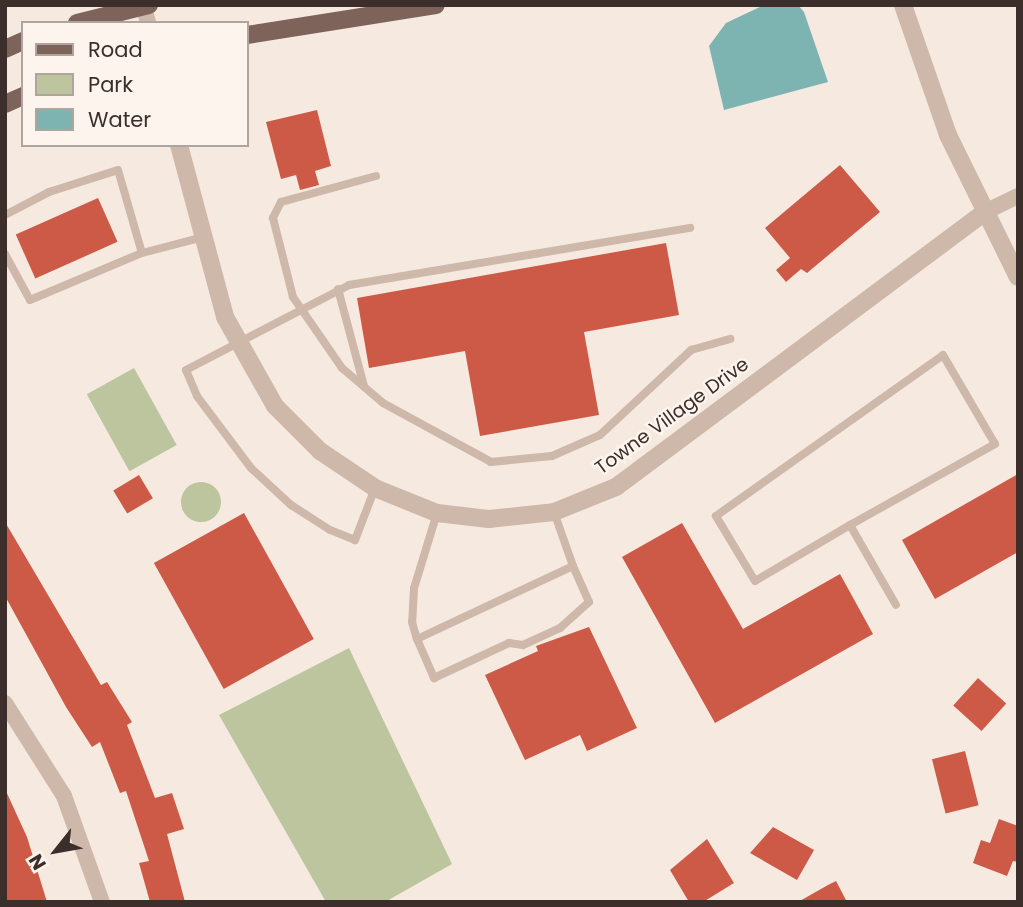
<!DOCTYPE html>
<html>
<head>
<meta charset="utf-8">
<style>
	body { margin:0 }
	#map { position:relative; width:1023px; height:907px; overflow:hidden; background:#f5e9e0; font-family:Poppins,sans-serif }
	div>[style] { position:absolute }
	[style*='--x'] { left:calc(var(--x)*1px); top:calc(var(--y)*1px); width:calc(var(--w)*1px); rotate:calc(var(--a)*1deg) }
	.green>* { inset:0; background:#bcc59e; transform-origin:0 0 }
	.round { border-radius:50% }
	.water>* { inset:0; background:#7db4b1 }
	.building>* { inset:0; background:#cd5a46; transform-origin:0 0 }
	.service>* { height:8px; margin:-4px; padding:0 4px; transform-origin:4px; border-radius:4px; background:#ceb8aa }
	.minor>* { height:16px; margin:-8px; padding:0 8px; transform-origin:8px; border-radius:8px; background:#ceb8aa }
	.tertiary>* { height:18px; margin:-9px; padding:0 9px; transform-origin:9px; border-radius:9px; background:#ceb8aa }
	.primary>* { height:18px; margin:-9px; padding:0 9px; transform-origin:9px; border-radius:9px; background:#7e635b }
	span { translate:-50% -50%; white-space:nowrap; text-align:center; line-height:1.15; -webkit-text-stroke:5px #fcf4ed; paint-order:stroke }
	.street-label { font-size:19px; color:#3c2e2a }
	.frame { position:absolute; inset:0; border:7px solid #3c2e2a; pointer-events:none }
	.legend { position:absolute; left:21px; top:21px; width:228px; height:126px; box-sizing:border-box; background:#fcf4ed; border:2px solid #afa59f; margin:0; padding:9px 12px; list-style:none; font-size:21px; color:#3c2e2a }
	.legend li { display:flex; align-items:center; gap:14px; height:35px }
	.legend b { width:35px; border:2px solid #afa59f }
	.north { position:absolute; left:21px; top:816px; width:70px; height:70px; -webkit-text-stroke:5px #fcf4ed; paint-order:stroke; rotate:239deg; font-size:19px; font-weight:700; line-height:28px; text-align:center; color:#3c2e2a }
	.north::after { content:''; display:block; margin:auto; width:24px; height:32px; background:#3c2e2a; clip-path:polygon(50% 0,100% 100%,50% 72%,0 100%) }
</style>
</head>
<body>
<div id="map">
	<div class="green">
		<i style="left:134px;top:368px;width:88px;height:54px;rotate:61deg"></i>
		<i class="round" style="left:181px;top:482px;width:40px;height:40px"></i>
		<i style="clip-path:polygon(349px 648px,452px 864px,385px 902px,326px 902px,219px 715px)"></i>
	</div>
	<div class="water">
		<i style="clip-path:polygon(764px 5px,798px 5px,804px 12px,828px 82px,724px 110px,709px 46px,726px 23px)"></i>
	</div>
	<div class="building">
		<i style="clip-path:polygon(317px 110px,331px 166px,315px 171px,319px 185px,300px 190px,296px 175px,281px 179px,266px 122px)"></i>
		<i style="clip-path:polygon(840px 165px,880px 212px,807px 273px,801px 269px,786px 282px,776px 270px,790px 258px,765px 228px)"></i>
		<i style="left:98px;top:198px;width:48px;height:90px;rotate:66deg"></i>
		<i style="clip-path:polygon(666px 243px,679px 315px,584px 332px,599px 415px,480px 436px,465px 351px,369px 368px,357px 298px)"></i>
		<i style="clip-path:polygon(1018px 474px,1018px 552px,935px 599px,902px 540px)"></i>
		<i style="left:139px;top:475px;width:27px;height:30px;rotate:59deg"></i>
		<i style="left:244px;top:513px;width:144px;height:103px;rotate:61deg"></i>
		<i style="clip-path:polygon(5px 522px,101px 685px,107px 682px,132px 722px,127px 725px,155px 798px,172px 793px,184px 829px,167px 834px,185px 902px,150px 902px,139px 863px,149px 861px,126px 791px,120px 793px,100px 742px,92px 747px,66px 707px,5px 596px)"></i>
		<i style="clip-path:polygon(682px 523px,743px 629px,840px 574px,873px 634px,715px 723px,622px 557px)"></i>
		<i style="clip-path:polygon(589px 627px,637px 728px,587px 751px,580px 735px,525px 760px,485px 675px,538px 651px,536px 646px)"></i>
		<i style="left:978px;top:678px;width:38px;height:37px;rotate:42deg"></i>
		<i style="left:965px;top:751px;width:56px;height:34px;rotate:76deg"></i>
		<i style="clip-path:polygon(5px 789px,27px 837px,47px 902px,5px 902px)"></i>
		<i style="clip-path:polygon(999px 819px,1018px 826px,1018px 862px,1013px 861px,1007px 876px,973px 863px,981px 840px,990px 843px)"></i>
		<i style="clip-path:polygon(773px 827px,814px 850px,797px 880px,750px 853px)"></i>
		<i style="clip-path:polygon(707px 839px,734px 883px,703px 902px,689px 902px,670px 870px)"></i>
		<i style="clip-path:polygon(836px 881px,847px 902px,798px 902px,828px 885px)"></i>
	</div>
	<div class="service">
		<i style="--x:376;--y:176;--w:98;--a:164.7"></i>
		<i style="--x:281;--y:202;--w:18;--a:117"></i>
		<i style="--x:273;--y:218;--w:81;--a:75.8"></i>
		<i style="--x:293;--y:297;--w:86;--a:55.4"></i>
		<i style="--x:342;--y:368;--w:54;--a:40.5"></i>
		<i style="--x:383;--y:403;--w:123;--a:28.6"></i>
		<i style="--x:491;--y:462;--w:61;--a:-5.6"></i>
		<i style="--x:552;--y:456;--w:52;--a:-23.6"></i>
		<i style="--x:600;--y:435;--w:125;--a:-43"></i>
		<i style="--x:691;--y:350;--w:41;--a:-15.8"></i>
		<i style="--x:5;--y:215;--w:50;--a:-27.6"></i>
		<i style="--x:49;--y:192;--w:72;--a:-17.7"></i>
		<i style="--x:118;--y:170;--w:86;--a:73.9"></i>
		<i style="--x:5;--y:254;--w:52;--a:61.5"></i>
		<i style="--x:30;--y:300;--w:121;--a:-22.8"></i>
		<i style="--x:142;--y:253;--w:63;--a:-14.7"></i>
		<i style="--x:338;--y:289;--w:100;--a:75"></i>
		<i style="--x:375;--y:488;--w:56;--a:111"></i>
		<i style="--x:355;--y:540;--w:27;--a:-158"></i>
		<i style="--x:330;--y:530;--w:46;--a:-147.3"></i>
		<i style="--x:291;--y:505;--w:54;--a:-137.2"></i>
		<i style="--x:251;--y:468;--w:90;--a:-126.9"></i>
		<i style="--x:197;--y:396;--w:28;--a:-113"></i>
		<i style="--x:186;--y:370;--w:184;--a:-27.5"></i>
		<i style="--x:349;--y:285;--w:346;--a:-9.5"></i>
		<i style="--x:437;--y:513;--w:78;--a:107"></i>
		<i style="--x:414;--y:588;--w:34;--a:93"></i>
		<i style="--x:412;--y:622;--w:18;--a:74"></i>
		<i style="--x:417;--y:639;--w:172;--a:-25.1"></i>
		<i style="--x:573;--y:566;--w:57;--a:-109.4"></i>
		<i style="--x:850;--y:525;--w:110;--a:149.5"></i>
		<i style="--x:755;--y:581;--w:76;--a:-121"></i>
		<i style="--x:716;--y:516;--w:278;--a:-35.3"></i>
		<i style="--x:943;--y:355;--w:103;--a:59.7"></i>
		<i style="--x:995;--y:444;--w:166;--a:150.8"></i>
		<i style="--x:850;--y:525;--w:92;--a:60.1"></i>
		<i style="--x:417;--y:639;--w:43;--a:66.4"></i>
		<i style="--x:434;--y:678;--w:83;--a:-25"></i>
		<i style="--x:509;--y:643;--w:14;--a:8"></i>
		<i style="--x:523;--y:645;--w:41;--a:-24.7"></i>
		<i style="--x:560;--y:628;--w:39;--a:-42"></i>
		<i style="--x:589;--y:602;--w:39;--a:-114"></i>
	</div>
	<div class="minor">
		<i style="--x:143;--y:5;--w:19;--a:74"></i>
		<i style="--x:983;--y:213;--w:39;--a:-26"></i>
		<i style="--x:5;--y:703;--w:110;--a:57.6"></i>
		<i style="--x:64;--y:796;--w:113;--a:70.3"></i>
	</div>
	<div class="tertiary">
		<i style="--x:903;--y:5;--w:138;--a:70.9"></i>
		<i style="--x:948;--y:135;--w:158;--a:63.8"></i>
		<i style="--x:179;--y:145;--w:178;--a:75"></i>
		<i style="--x:225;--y:317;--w:102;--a:60.7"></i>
		<i style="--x:275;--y:406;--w:64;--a:45"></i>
		<i style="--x:320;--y:451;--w:66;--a:33.9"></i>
		<i style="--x:375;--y:488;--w:67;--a:22"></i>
		<i style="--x:437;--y:513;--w:52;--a:6.6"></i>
		<i style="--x:489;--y:519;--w:65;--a:-6.1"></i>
		<i style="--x:554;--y:512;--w:67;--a:-22"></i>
		<i style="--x:616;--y:487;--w:458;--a:-36.7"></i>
	</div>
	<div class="primary">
		<i style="--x:77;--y:23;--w:74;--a:-14"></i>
		<i style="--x:247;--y:35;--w:191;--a:-9"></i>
		<i style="--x:5;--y:49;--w:20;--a:-24"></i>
		<i style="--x:5;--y:104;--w:20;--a:-24"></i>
	</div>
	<div class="street-label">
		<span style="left:672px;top:416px;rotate:-36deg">Towne Village Drive</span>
	</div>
	<div class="frame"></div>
	<ul class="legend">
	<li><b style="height:9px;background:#7e635b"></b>Road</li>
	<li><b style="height:19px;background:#bcc59e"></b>Park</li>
	<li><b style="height:19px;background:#7db4b1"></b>Water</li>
	</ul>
	<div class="north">N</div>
</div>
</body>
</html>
